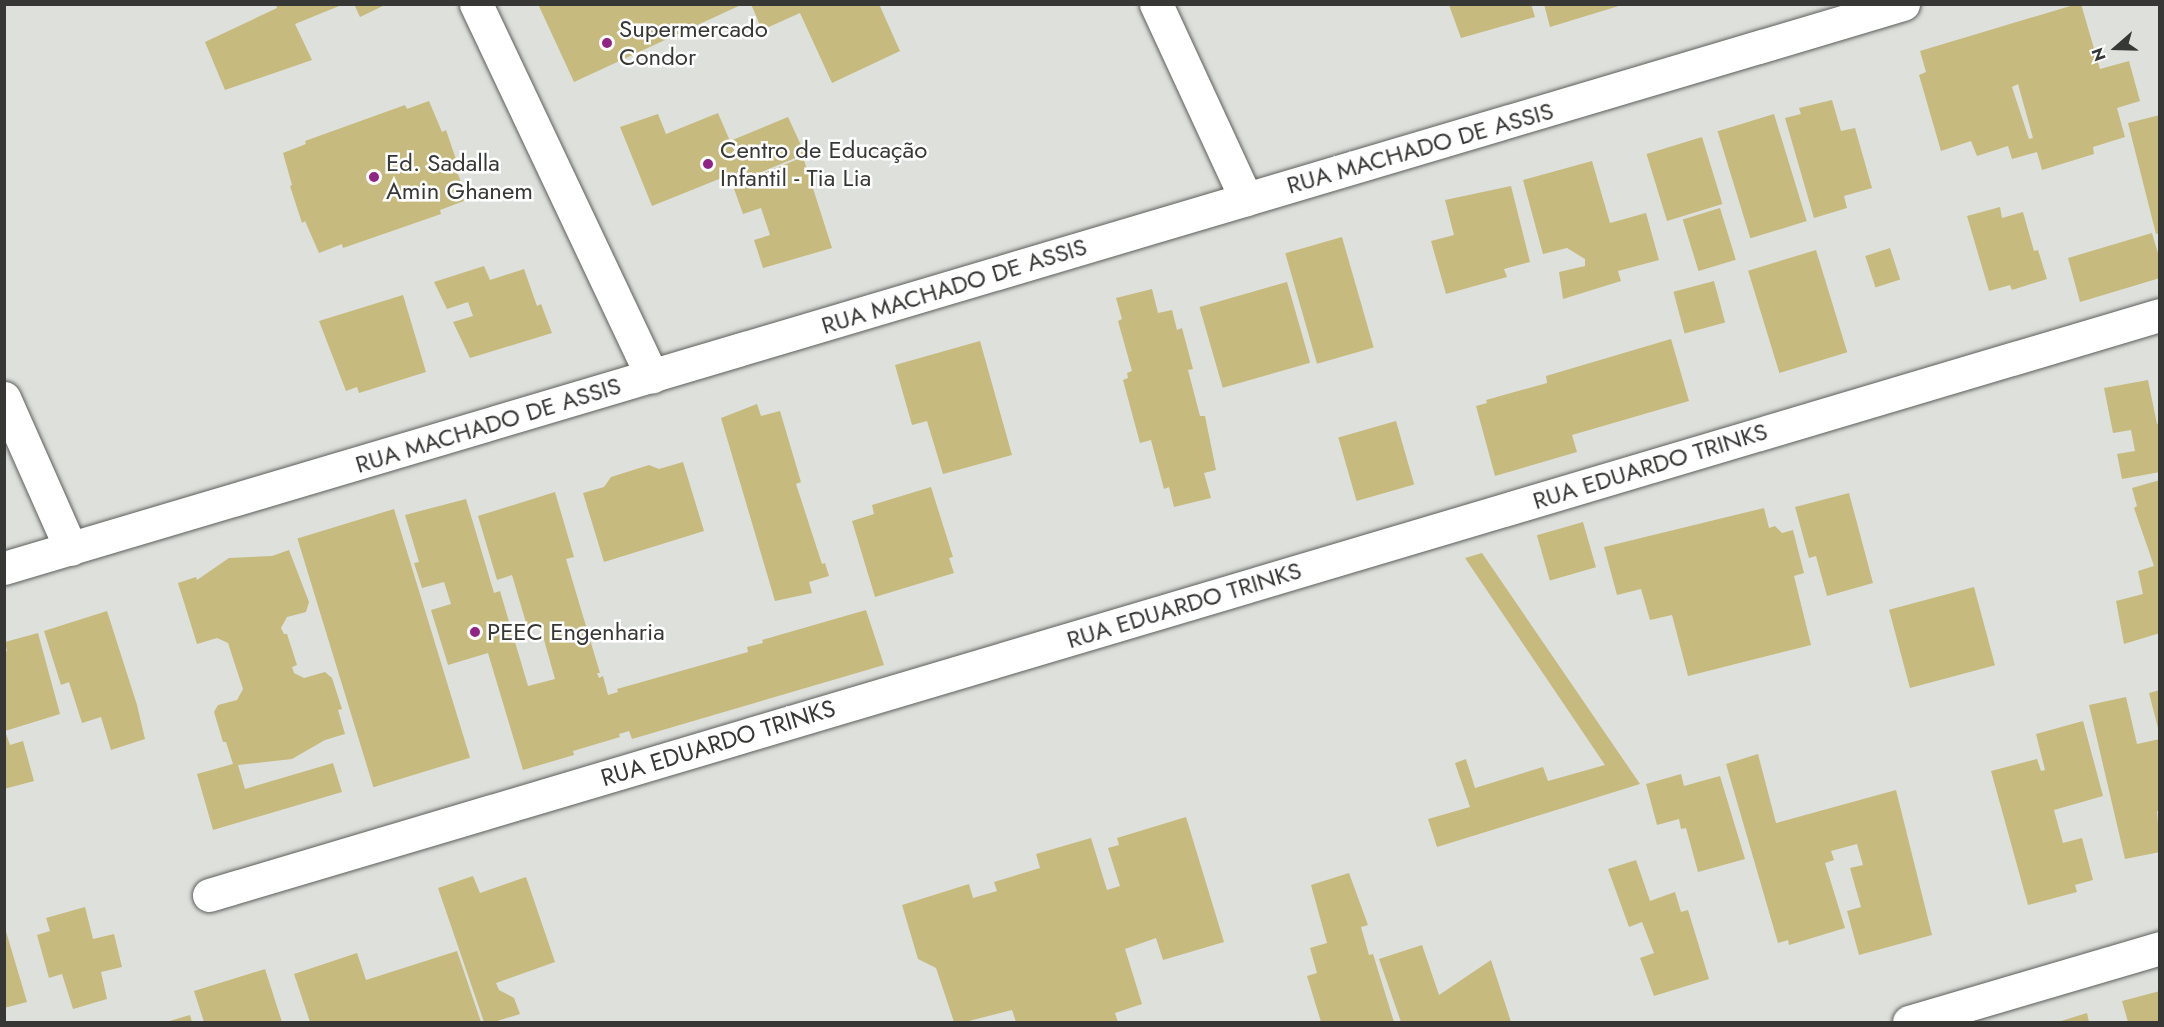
<!DOCTYPE html>
<html>
<head>
<meta charset="utf-8">
<style>
	body { margin:0 }
	#map { position:relative; width:2164px; height:1027px; overflow:hidden; background:#dee0dc; font-family:Jost,sans-serif }
	div>[style] { position:absolute }
	[style*='--x'] { left:calc(var(--x)*1px); top:calc(var(--y)*1px); width:calc(var(--w)*1px); rotate:calc(var(--a)*1deg) }
	.building>* { inset:0; background:#c6ba7e; transform-origin:0 0 }
	.roads { filter:drop-shadow(0 0 2px #5d5f5b) drop-shadow(0 0 2px #5d5f5b) }
	.minor>* { height:33px; margin:-16.5px; padding:0 16.5px; transform-origin:16.5px; border-radius:16.5px; background:#fff }
	.dots>* { width:16px; height:16px; translate:-50% -50%; box-sizing:border-box; border:3px solid #fff; border-radius:50% }
	span { translate:-50% -50%; white-space:nowrap; text-align:center; line-height:1.15; -webkit-text-stroke:5px #fff; paint-order:stroke }
	.poi-label { font-size:24px; color:#373836 }
	.left { translate:0 -50%; text-align:left }
	.street-label { font-size:24px; color:#373836 }
	.frame { position:absolute; inset:0; border:6px solid #373836; pointer-events:none }
	.north { position:absolute; left:2086px; top:18px; width:60px; height:60px; -webkit-text-stroke:4px #fff; paint-order:stroke; rotate:250deg; font-size:16px; font-weight:700; line-height:24px; text-align:center; color:#373836 }
	.north::after { content:''; display:block; margin:auto; width:21px; height:27px; background:#373836; clip-path:polygon(50% 0,100% 100%,50% 72%,0 100%) }
</style>
</head>
<body>
<div id="map">
	<div class="building">
		<i style="clip-path:polygon(276px 4px,344px 4px,295px 24px,312px 60px,225px 90px,205px 42px,277px 8px)"></i>
		<i style="clip-path:polygon(354px 4px,387px 4px,360px 17px)"></i>
		<i style="clip-path:polygon(538px 4px,743px 4px,574px 82px)"></i>
		<i style="clip-path:polygon(751px 4px,879px 4px,900px 51px,832px 83px,800px 13px,762px 30px)"></i>
		<i style="clip-path:polygon(1451px 4px,1531px 4px,1535px 17px,1461px 38px,1449px 5px)"></i>
		<i style="clip-path:polygon(1544px 4px,1622px 4px,1622px 5px,1550px 27px)"></i>
		<i style="clip-path:polygon(evenodd,2077px 4px,2081px 4px,2100px 69px,2129px 61px,2140px 101px,2117px 108px,2125px 137px,2093px 147px,2094px 154px,2042px 170px,2037px 152px,2012px 159px,2008px 146px,1977px 156px,1971px 141px,1941px 151px,1919px 75px,1926px 72px,1920px 51px,2077px 4px,2018px 84px,2033px 138px,2029px 139px,2012px 87px,2018px 84px)"></i>
		<i style="clip-path:polygon(1832px 100px,1841px 131px,1855px 128px,1872px 188px,1844px 196px,1847px 208px,1814px 218px,1785px 118px,1801px 114px,1799px 108px)"></i>
		<i style="clip-path:polygon(429px 101px,442px 132px,446px 130px,459px 168px,456px 169px,462px 185px,459px 186px,464px 201px,440px 210px,441px 214px,343px 248px,342px 244px,319px 253px,305px 221px,302px 223px,290px 186px,292px 185px,283px 153px,306px 144px,305px 141px,405px 105px,407px 109px)"></i>
		<i style="clip-path:polygon(718px 113px,730px 141px,788px 117px,805px 154px,737px 182px,734px 173px,652px 206px,620px 127px,658px 114px,666px 134px)"></i>
		<i style="left:1774px;top:114px;width:112px;height:59px;rotate:73deg"></i>
		<i style="clip-path:polygon(2160px 115px,2160px 233px,2156px 234px,2128px 123px)"></i>
		<i style="left:1702px;top:137px;width:70px;height:58px;rotate:73deg"></i>
		<i style="clip-path:polygon(803px 157px,832px 248px,763px 268px,754px 240px,770px 235px,761px 208px,743px 214px,733px 186px)"></i>
		<i style="clip-path:polygon(1592px 161px,1610px 223px,1646px 213px,1659px 260px,1618px 271px,1621px 281px,1563px 299px,1559px 272px,1585px 266px,1585px 259px,1567px 248px,1543px 254px,1523px 180px)"></i>
		<i style="clip-path:polygon(1511px 186px,1530px 262px,1504px 269px,1507px 277px,1446px 294px,1431px 241px,1454px 235px,1445px 200px)"></i>
		<i style="clip-path:polygon(2000px 207px,2002px 218px,2023px 212px,2034px 251px,2038px 250px,2047px 279px,2012px 290px,2010px 285px,1989px 291px,1967px 216px)"></i>
		<i style="left:1720px;top:208px;width:54px;height:39px;rotate:73deg"></i>
		<i style="clip-path:polygon(2152px 233px,2160px 260px,2160px 278px,2080px 302px,2068px 258px)"></i>
		<i style="left:1342px;top:237px;width:115px;height:59px;rotate:74deg"></i>
		<i style="left:1890px;top:248px;width:33px;height:26px;rotate:72deg"></i>
		<i style="left:1816px;top:250px;width:107px;height:71px;rotate:73deg"></i>
		<i style="clip-path:polygon(484px 266px,490px 280px,524px 269px,537px 306px,541px 304px,552px 333px,470px 358px,453px 322px,473px 316px,468px 302px,447px 309px,434px 282px)"></i>
		<i style="left:1714px;top:281px;width:43px;height:42px;rotate:75deg"></i>
		<i style="left:1287px;top:282px;width:84px;height:91px;rotate:74deg"></i>
		<i style="clip-path:polygon(1152px 289px,1158px 313px,1172px 310px,1177px 330px,1182px 328px,1193px 369px,1188px 370px,1200px 416px,1205px 416px,1216px 470px,1204px 473px,1211px 498px,1174px 507px,1169px 487px,1164px 489px,1151px 440px,1140px 443px,1123px 380px,1128px 378px,1127px 373px,1132px 371px,1118px 321px,1122px 319px,1116px 298px)"></i>
		<i style="clip-path:polygon(403px 295px,426px 372px,359px 393px,357px 387px,346px 391px,319px 321px)"></i>
		<i style="clip-path:polygon(1671px 339px,1689px 401px,1572px 435px,1577px 452px,1495px 476px,1476px 406px,1487px 403px,1486px 400px,1547px 383px,1546px 376px)"></i>
		<i style="clip-path:polygon(980px 341px,1012px 455px,943px 474px,927px 421px,912px 425px,895px 365px)"></i>
		<i style="clip-path:polygon(2148px 380px,2157px 424px,2160px 423px,2160px 472px,2122px 479px,2117px 454px,2135px 451px,2131px 430px,2113px 433px,2104px 388px)"></i>
		<i style="clip-path:polygon(757px 404px,761px 416px,780px 411px,801px 482px,796px 484px,822px 564px,825px 563px,829px 576px,809px 582px,812px 593px,775px 601px,721px 418px)"></i>
		<i style="left:1396px;top:421px;width:66px;height:60px;rotate:74deg"></i>
		<i style="clip-path:polygon(683px 462px,704px 531px,604px 562px,583px 493px,604px 487px,611px 477px,649px 465px,659px 469px)"></i>
		<i style="clip-path:polygon(2160px 480px,2160px 633px,2124px 644px,2116px 601px,2143px 594px,2138px 571px,2154px 566px,2134px 508px,2137px 506px,2132px 488px)"></i>
		<i style="clip-path:polygon(931px 487px,953px 557px,949px 558px,954px 573px,875px 597px,852px 521px,874px 514px,872px 505px)"></i>
		<i style="clip-path:polygon(555px 492px,574px 557px,566px 559px,600px 673px,597px 673px,599px 678px,603px 676px,608px 695px,618px 692px,617px 689px,748px 652px,747px 647px,763px 643px,762px 640px,866px 610px,884px 665px,632px 739px,629px 731px,619px 734px,620px 737px,573px 751px,574px 755px,523px 770px,488px 653px,448px 665px,431px 610px,451px 604px,444px 582px,422px 588px,414px 563px,419px 562px,405px 515px,466px 499px,494px 593px,500px 591px,528px 686px,555px 679px,548px 654px,539px 622px,527px 626px,512px 575px,497px 580px,478px 516px)"></i>
		<i style="clip-path:polygon(1849px 493px,1873px 583px,1827px 596px,1816px 556px,1809px 558px,1795px 507px)"></i>
		<i style="clip-path:polygon(1764px 508px,1769px 528px,1775px 526px,1782px 533px,1793px 530px,1804px 573px,1794px 576px,1811px 645px,1688px 676px,1672px 615px,1650px 620px,1641px 589px,1617px 595px,1604px 547px)"></i>
		<i style="left:394px;top:509px;width:260px;height:101px;rotate:73deg"></i>
		<i style="left:1583px;top:522px;width:47px;height:48px;rotate:74deg"></i>
		<i style="clip-path:polygon(289px 550px,309px 602px,306px 612px,287px 617px,281px 628px,284px 634px,287px 634px,297px 665px,292px 667px,294px 673px,304px 678px,325px 672px,332px 678px,342px 709px,338px 710px,345px 734px,325px 740px,292px 759px,238px 765px,245px 789px,333px 763px,342px 792px,213px 830px,197px 774px,233px 764px,226px 742px,223px 742px,214px 712px,218px 705px,237px 700px,243px 689px,228px 643px,217px 638px,197px 644px,178px 583px,196px 577px,197px 580px,229px 558px,272px 556px)"></i>
		<i style="clip-path:polygon(1482px 553px,1640px 784px,1437px 847px,1428px 819px,1470px 807px,1455px 763px,1466px 759px,1475px 788px,1543px 767px,1548px 781px,1605px 765px,1465px 558px)"></i>
		<i style="left:1974px;top:587px;width:81px;height:88px;rotate:75deg"></i>
		<i style="clip-path:polygon(107px 611px,137px 705px,145px 739px,111px 750px,101px 717px,82px 723px,69px 682px,61px 685px,44px 631px)"></i>
		<i style="clip-path:polygon(38px 633px,60px 714px,5px 731px,10px 745px,23px 741px,34px 781px,4px 789px,4px 652px,7px 651px,5px 642px)"></i>
		<i style="clip-path:polygon(2160px 690px,2160px 732px,2159px 732px,2149px 693px)"></i>
		<i style="clip-path:polygon(2126px 697px,2137px 744px,2160px 739px,2160px 811px,2157px 811px,2160px 852px,2125px 859px,2089px 705px)"></i>
		<i style="clip-path:polygon(2083px 721px,2103px 796px,2054px 810px,2063px 843px,2082px 838px,2093px 880px,2075px 885px,2077px 892px,2028px 905px,1991px 771px,2037px 759px,2041px 771px,2045px 770px,2036px 734px)"></i>
		<i style="clip-path:polygon(1758px 754px,1776px 823px,1896px 790px,1932px 935px,1859px 955px,1847px 911px,1861px 907px,1850px 868px,1863px 865px,1857px 844px,1831px 851px,1834px 860px,1825px 863px,1845px 928px,1789px 945px,1788px 940px,1778px 943px,1726px 764px)"></i>
		<i style="clip-path:polygon(1681px 774px,1684px 786px,1720px 776px,1745px 859px,1698px 872px,1686px 828px,1681px 829px,1679px 819px,1657px 825px,1646px 784px)"></i>
		<i style="clip-path:polygon(1186px 817px,1224px 942px,1163px 960px,1156px 938px,1125px 949px,1142px 1004px,1115px 1013px,1118px 1022px,1016px 1022px,1012px 1010px,965px 1022px,954px 1022px,936px 968px,918px 959px,902px 905px,969px 884px,973px 898px,997px 891px,994px 882px,1040px 868px,1036px 854px,1091px 838px,1107px 890px,1120px 886px,1108px 848px,1119px 845px,1117px 838px)"></i>
		<i style="clip-path:polygon(1636px 860px,1650px 901px,1675px 892px,1681px 912px,1688px 910px,1709px 979px,1654px 996px,1640px 958px,1654px 953px,1642px 922px,1629px 927px,1608px 869px)"></i>
		<i style="clip-path:polygon(1349px 873px,1368px 925px,1361px 927px,1369px 955px,1373px 954px,1394px 1022px,1321px 1022px,1307px 976px,1317px 973px,1310px 948px,1327px 943px,1311px 885px)"></i>
		<i style="clip-path:polygon(473px 876px,480px 893px,526px 877px,555px 962px,496px 983px,499px 990px,514px 998px,520px 1014px,494px 1022px,484px 1022px,438px 888px)"></i>
		<i style="clip-path:polygon(85px 907px,93px 939px,114px 934px,122px 967px,101px 972px,107px 999px,73px 1009px,62px 974px,49px 978px,37px 935px,50px 931px,46px 918px)"></i>
		<i style="clip-path:polygon(5px 928px,27px 1002px,4px 1008px,4px 929px)"></i>
		<i style="clip-path:polygon(1422px 945px,1439px 995px,1491px 960px,1511px 1022px,1401px 1022px,1379px 959px)"></i>
		<i style="clip-path:polygon(457px 951px,481px 1022px,310px 1022px,294px 974px,357px 953px,366px 980px)"></i>
		<i style="clip-path:polygon(265px 969px,282px 1022px,204px 1022px,194px 991px)"></i>
		<i style="clip-path:polygon(2160px 991px,2160px 1022px,2128px 1022px,2122px 1001px)"></i>
		<i style="clip-path:polygon(2087px 1013px,2089px 1022px,2058px 1022px)"></i>
		<i style="clip-path:polygon(190px 1015px,192px 1022px,166px 1022px)"></i>
	</div>
	<div class="roads">
		<div class="minor">
			<i style="--x:476;--y:4;--w:412;--a:64.7"></i>
			<i style="--x:1156;--y:4;--w:215;--a:65.2"></i>
			<i style="--x:4;--y:398;--w:165;--a:66.1"></i>
			<i style="--x:4;--y:568;--w:1981;--a:-16.54"></i>
			<i style="--x:209;--y:895;--w:2035;--a:-16.56"></i>
			<i style="--x:1909;--y:1022;--w:262;--a:-16.4"></i>
		</div>
	</div>
	<div class="dots">
		<i style="left:607px;top:43px;background:#902386"></i>
		<i style="left:708px;top:164px;background:#902386"></i>
		<i style="left:374px;top:177px;background:#902386"></i>
		<i style="left:475px;top:632px;background:#902386"></i>
	</div>
	<div class="poi-label">
		<span class="left" style="left:619px;top:43px">Supermercado<br>Condor</span>
		<span class="left" style="left:720px;top:164px">Centro de Educação<br>Infantil - Tia Lia</span>
		<span class="left" style="left:386px;top:177px">Ed. Sadalla<br>Amin Ghanem</span>
		<span class="left" style="left:487px;top:632px">PEEC Engenharia</span>
	</div>
	<div class="street-label">
		<span style="left:1420px;top:148px;rotate:-16deg">RUA MACHADO DE ASSIS</span>
		<span style="left:954px;top:286px;rotate:-17deg">RUA MACHADO DE ASSIS</span>
		<span style="left:488px;top:425px;rotate:-17deg">RUA MACHADO DE ASSIS</span>
		<span style="left:1650px;top:466px;rotate:-17deg">RUA EDUARDO TRINKS</span>
		<span style="left:1184px;top:605px;rotate:-17deg">RUA EDUARDO TRINKS</span>
		<span style="left:718px;top:743px;rotate:-17deg">RUA EDUARDO TRINKS</span>
	</div>
	<div class="frame"></div>
	<div class="north">N</div>
</div>
</body>
</html>
